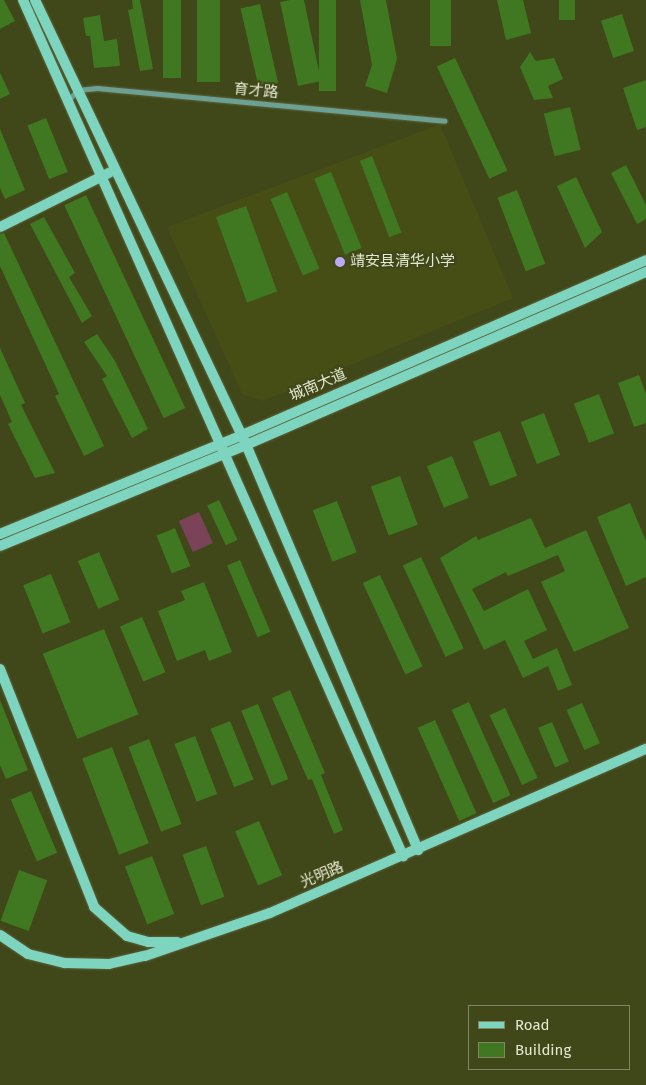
<!DOCTYPE html>
<html>
<head>
<meta charset="utf-8">
<style>
	body { margin:0 }
	#map { position:relative; width:646px; height:1085px; overflow:hidden; background:#404719; font-family:"Fira Sans","Noto Sans SC",sans-serif }
	div>[style] { position:absolute }
	[style*='--x'] { left:calc(var(--x)*1px); top:calc(var(--y)*1px); width:calc(var(--w)*1px); rotate:calc(var(--a)*1deg) }
	.built>* { inset:0; background:#464e16 }
	.green>* { inset:0; background:#7b4358; transform-origin:0 0 }
	.building>* { inset:0; background:#3f7820; transform-origin:0 0 }
	.roads { filter:drop-shadow(0 0 1px #5d643a) drop-shadow(0 0 1px #5d643a) }
	.street>* { height:5px; margin:-2.5px; padding:0 2.5px; transform-origin:2.5px; border-radius:2.5px; background:#6ba093 }
	.secondary>* { height:10px; margin:-5px; padding:0 5px; transform-origin:5px; border-radius:5px; background:#7dd5c0 }
	.dots>* { width:14px; height:14px; translate:-50% -50%; box-sizing:border-box; border:2px solid #404719; border-radius:50% }
	span { translate:-50% -50%; white-space:nowrap; text-align:center; line-height:1.15; -webkit-text-stroke:4.5px #404719; paint-order:stroke }
	.street-label { font-size:15px; color:#e3e8cf }
	.poi-label { font-size:15px; color:#e3e8cf }
	.left { translate:0 -50%; text-align:left }
	.legend { position:absolute; left:468px; top:1005px; width:162px; height:65px; box-sizing:border-box; background:#404719; border:1px solid #818762; margin:0; padding:6px 9px; list-style:none; font-size:15px; color:#e3e8cf }
	.legend li { display:flex; align-items:center; gap:10px; height:25px }
	.legend b { width:25px; border:1px solid #818762 }
</style>
</head>
<body>
<div id="map">
	<div class="built">
		<i style="clip-path:polygon(440px 124px,513px 298px,263px 401px,242px 394px,167px 227px)"></i>
	</div>
	<div class="green">
		<i style="left:199px;top:512px;width:34px;height:22px;rotate:66deg"></i>
	</div>
	<div class="building">
		<i style="clip-path:polygon(0 0,4px 0,15px 21px,0 29px)"></i>
		<i style="clip-path:polygon(132px 0,140px 0,153px 69px,140px 71px,128px 10px,133px 9px)"></i>
		<i style="left:163px;top:0;width:18px;height:78px"></i>
		<i style="left:197px;top:0;width:23px;height:82px"></i>
		<i style="clip-path:polygon(290px 0,304px 0,321px 81px,298px 86px,280px 2px)"></i>
		<i style="left:319px;top:0;width:17px;height:91px"></i>
		<i style="clip-path:polygon(360px 0,386px 0,397px 59px,387px 93px,365px 86px,372px 65px)"></i>
		<i style="left:430px;top:0;width:21px;height:46px"></i>
		<i style="clip-path:polygon(497px 0,523px 0,531px 33px,506px 40px)"></i>
		<i style="left:559px;top:0;width:16px;height:20px"></i>
		<i style="left:260px;top:4px;width:81px;height:20px;rotate:77deg"></i>
		<i style="left:622px;top:14px;width:39px;height:22px;rotate:72deg"></i>
		<i style="clip-path:polygon(100px 15px,104px 41px,117px 39px,120px 66px,94px 68px,90px 36px,86px 36px,83px 18px)"></i>
		<i style="clip-path:polygon(530px 52px,536px 61px,554px 58px,563px 79px,548px 86px,553px 98px,534px 100px,520px 67px)"></i>
		<i style="left:455px;top:58px;width:124px;height:20px;rotate:65deg"></i>
		<i style="clip-path:polygon(0 73px,10px 94px,0 99px)"></i>
		<i style="clip-path:polygon(646px 80px,646px 127px,637px 130px,623px 88px)"></i>
		<i style="left:570px;top:107px;width:44px;height:27px;rotate:76deg"></i>
		<i style="left:46px;top:118px;width:58px;height:20px;rotate:68deg"></i>
		<i style="clip-path:polygon(0 129px,25px 190px,5px 199px,0 188px)"></i>
		<i style="left:372px;top:156px;width:82px;height:13px;rotate:69deg"></i>
		<i style="clip-path:polygon(626px 165px,646px 205px,646px 219px,637px 224px,611px 173px)"></i>
		<i style="left:331px;top:172px;width:82px;height:18px;rotate:68deg"></i>
		<i style="clip-path:polygon(576px 177px,602px 232px,585px 248px,557px 186px)"></i>
		<i style="left:517px;top:190px;width:79px;height:21px;rotate:69deg"></i>
		<i style="left:287px;top:192px;width:83px;height:18px;rotate:67deg"></i>
		<i style="left:86px;top:195px;width:235px;height:24px;rotate:65deg"></i>
		<i style="left:246px;top:206px;width:91px;height:32px;rotate:70deg"></i>
		<i style="clip-path:polygon(44px 217px,75px 273px,69px 277px,92px 316px,82px 323px,30px 224px)"></i>
		<i style="clip-path:polygon(4px 233px,104px 446px,84px 456px,55px 396px,59px 394px,0 266px,0 234px)"></i>
		<i style="clip-path:polygon(97px 334px,115px 361px,148px 429px,132px 438px,102px 379px,107px 376px,84px 342px)"></i>
		<i style="clip-path:polygon(0 348px,25px 403px,21px 405px,55px 473px,35px 478px,8px 424px,12px 422px,0 395px)"></i>
		<i style="clip-path:polygon(639px 375px,646px 394px,646px 423px,634px 427px,618px 383px)"></i>
		<i style="left:599px;top:394px;width:42px;height:27px;rotate:69deg"></i>
		<i style="left:544px;top:413px;width:45px;height:25px;rotate:69deg"></i>
		<i style="left:500px;top:431px;width:48px;height:29px;rotate:69deg"></i>
		<i style="left:452px;top:456px;width:45px;height:27px;rotate:68deg"></i>
		<i style="left:400px;top:476px;width:52px;height:31px;rotate:70deg"></i>
		<i style="left:219px;top:500px;width:44px;height:13px;rotate:65deg"></i>
		<i style="left:337px;top:501px;width:55px;height:26px;rotate:69deg"></i>
		<i style="clip-path:polygon(630px 503px,646px 541px,646px 577px,626px 586px,597px 517px)"></i>
		<i style="clip-path:polygon(531px 518px,545px 548px,586px 530px,629px 628px,574px 652px,541px 582px,565px 571px,558px 555px,508px 576px,506px 572px,472px 589px,484px 611px,528px 589px,547px 630px,524px 641px,533px 659px,557px 648px,572px 685px,558px 691px,548px 666px,523px 678px,505px 640px,484px 650px,440px 558px,476px 536px,478px 540px)"></i>
		<i style="left:175px;top:528px;width:41px;height:20px;rotate:68deg"></i>
		<i style="left:99px;top:552px;width:52px;height:23px;rotate:67deg"></i>
		<i style="left:421px;top:557px;width:101px;height:20px;rotate:65deg"></i>
		<i style="left:240px;top:560px;width:78px;height:14px;rotate:67deg"></i>
		<i style="left:51px;top:574px;width:52px;height:30px;rotate:68deg"></i>
		<i style="left:380px;top:575px;width:101px;height:19px;rotate:65deg"></i>
		<i style="clip-path:polygon(204px 582px,232px 652px,209px 661px,205px 650px,177px 661px,158px 611px,185px 600px,181px 591px)"></i>
		<i style="left:142px;top:617px;width:60px;height:24px;rotate:67deg"></i>
		<i style="left:104px;top:629px;width:92px;height:66px;rotate:68deg"></i>
		<i style="clip-path:polygon(290px 690px,325px 773px,321px 775px,343px 830px,334px 834px,312px 779px,308px 780px,272px 698px)"></i>
		<i style="clip-path:polygon(0 700px,28px 770px,6px 779px,0 765px)"></i>
		<i style="left:469px;top:702px;width:102px;height:19px;rotate:66deg"></i>
		<i style="left:582px;top:703px;width:44px;height:17px;rotate:66deg"></i>
		<i style="left:258px;top:704px;width:81px;height:18px;rotate:68deg"></i>
		<i style="left:505px;top:708px;width:77px;height:17px;rotate:65deg"></i>
		<i style="left:435px;top:720px;width:102px;height:19px;rotate:66deg"></i>
		<i style="left:230px;top:721px;width:63px;height:21px;rotate:68deg"></i>
		<i style="left:552px;top:722px;width:43px;height:15px;rotate:67deg"></i>
		<i style="left:195px;top:736px;width:62px;height:22px;rotate:69deg"></i>
		<i style="left:149px;top:739px;width:91px;height:22px;rotate:69deg"></i>
		<i style="left:112px;top:747px;width:103px;height:32px;rotate:69deg"></i>
		<i style="left:31px;top:791px;width:67px;height:22px;rotate:67deg"></i>
		<i style="left:259px;top:821px;width:59px;height:26px;rotate:67deg"></i>
		<i style="left:206px;top:846px;width:54px;height:25px;rotate:70deg"></i>
		<i style="left:152px;top:856px;width:62px;height:29px;rotate:69deg"></i>
		<i style="left:19px;top:870px;width:30px;height:54px;rotate:20deg"></i>
	</div>
	<div class="roads">
		<div class="street">
			<i style="--x:70;--y:98;--w:11;--a:-45"></i>
			<i style="--x:78;--y:90;--w:19;--a:-6"></i>
			<i style="--x:97;--y:88;--w:349;--a:5.4"></i>
		</div>
		<div class="secondary">
			<i style="--x:23;--y:0;--w:937;--a:66.06"></i>
			<i style="--x:35;--y:0;--w:482;--a:64.6"></i>
			<i style="--x:242;--y:435;--w:451;--a:67"></i>
			<i style="--x:0;--y:227;--w:122;--a:-26.4"></i>
			<i style="--x:0;--y:534;--w:261;--a:-22.2"></i>
			<i style="--x:242;--y:435;--w:440;--a:-23.4"></i>
			<i style="--x:0;--y:546;--w:266;--a:-22.3"></i>
			<i style="--x:246;--y:445;--w:436;--a:-23.4"></i>
			<i style="--x:0;--y:669;--w:256;--a:68.4"></i>
			<i style="--x:94;--y:907;--w:44;--a:41.3"></i>
			<i style="--x:127;--y:936;--w:22;--a:16"></i>
			<i style="--x:148;--y:942;--w:29;--a:0"></i>
			<i style="--x:0;--y:935;--w:34;--a:34"></i>
			<i style="--x:28;--y:954;--w:38;--a:14"></i>
			<i style="--x:65;--y:963;--w:44;--a:1.3"></i>
			<i style="--x:109;--y:964;--w:37;--a:-13"></i>
			<i style="--x:145;--y:956;--w:132;--a:-19"></i>
			<i style="--x:270;--y:913;--w:410;--a:-23.6"></i>
		</div>
	</div>
	<div class="dots">
		<i style="left:340px;top:262px;background:#bea9f5"></i>
	</div>
	<div class="street-label">
		<span style="left:256px;top:91px;rotate:5deg">育才路</span>
		<span style="left:318px;top:385px;rotate:-23deg">城南大道</span>
		<span style="left:322px;top:875px;rotate:-23deg">光明路</span>
	</div>
	<div class="poi-label">
		<span class="left" style="left:350px;top:262px">靖安县清华小学</span>
	</div>
	<ul class="legend">
	<li><b style="height:6px;background:#7dd5c0"></b>Road</li>
	<li><b style="height:14px;background:#3f7820"></b>Building</li>
	</ul>
</div>
</body>
</html>
